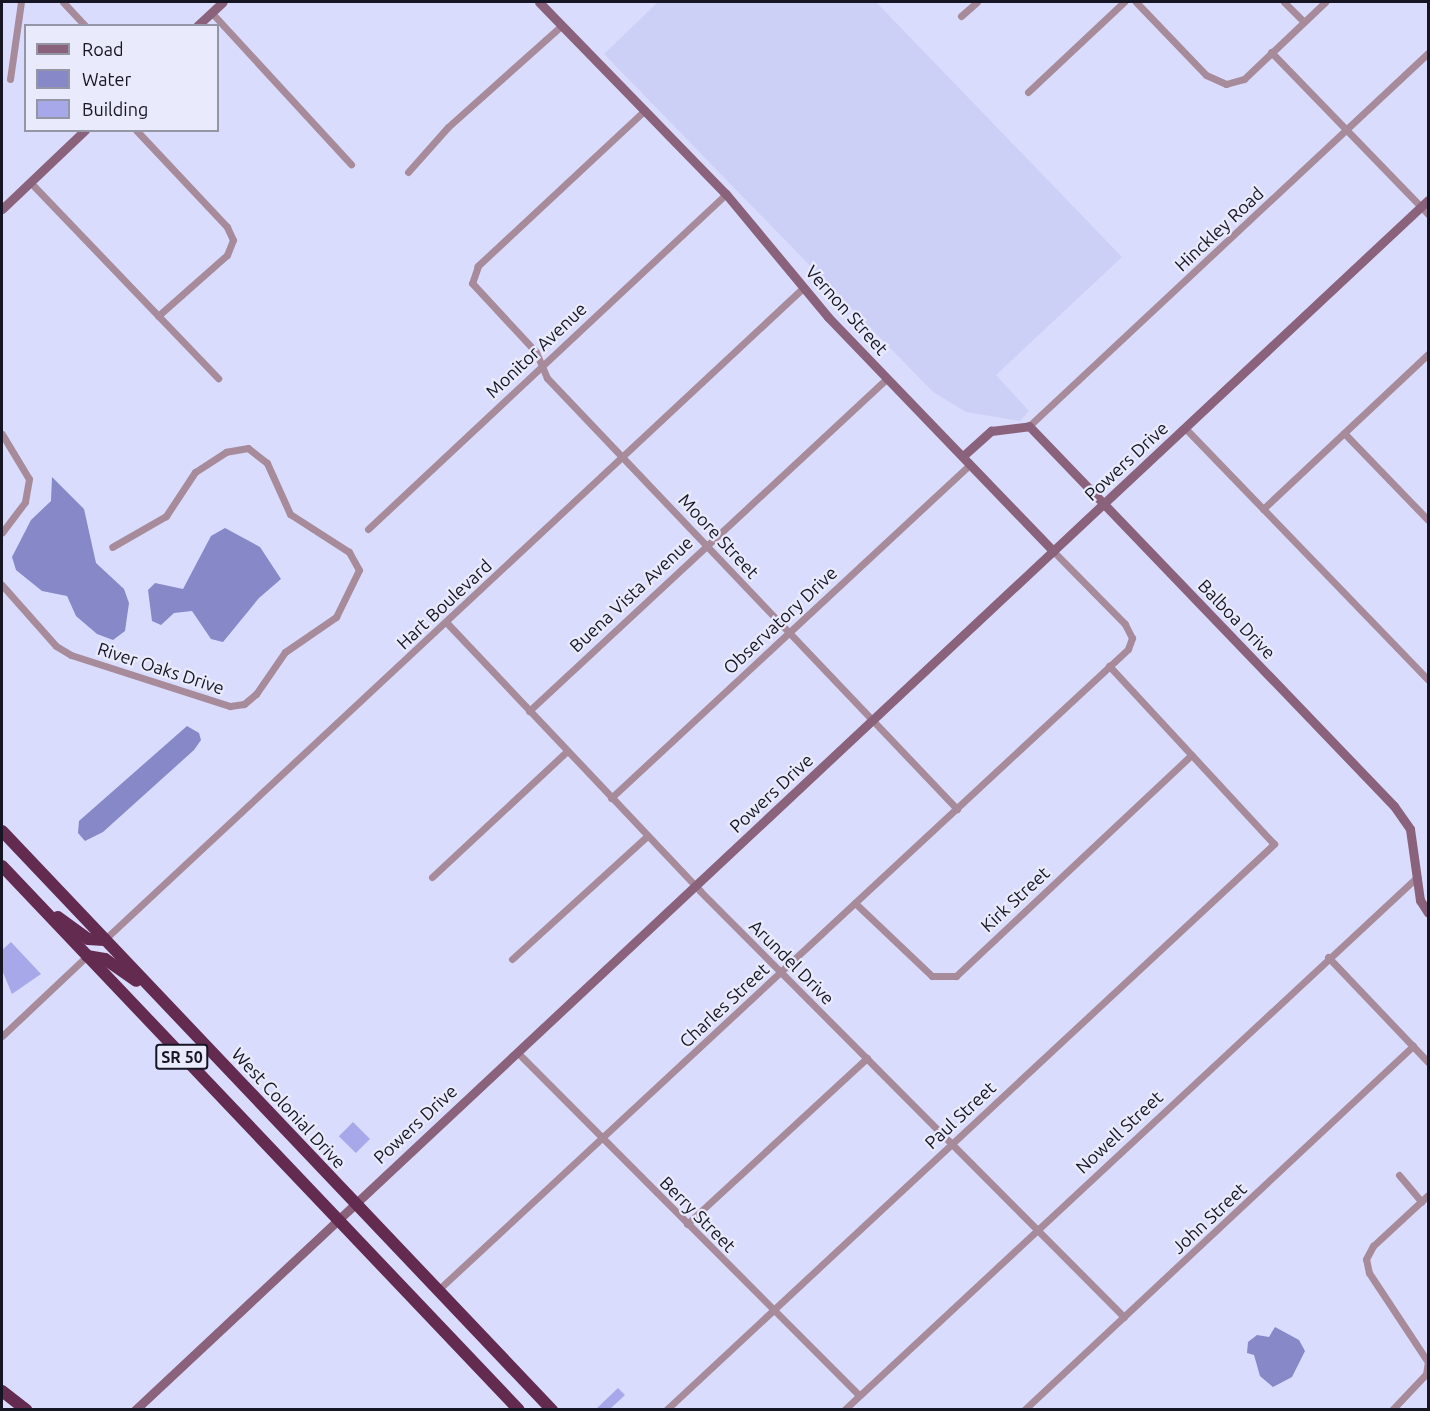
<!DOCTYPE html>
<html>
<head>
<meta charset="utf-8">
<style>
	body { margin:0 }
	#map { position:relative; width:1430px; height:1411px; overflow:hidden; background:#dadcfd; font-family:Ubuntu,sans-serif }
	div>[style] { position:absolute }
	[style*='--x'] { left:calc(var(--x)*1px); top:calc(var(--y)*1px); width:calc(var(--w)*1px); rotate:calc(var(--a)*1deg) }
	.built>* { inset:0; background:#cdd0f6 }
	.water>* { inset:0; background:#8688c7 }
	.building>* { inset:0; background:#a6a8ea; transform-origin:0 0 }
	.street>* { height:7px; margin:-3.5px; padding:0 3.5px; transform-origin:3.5px; border-radius:3.5px; background:#a78b9b }
	.secondary>* { height:9px; margin:-4.5px; padding:0 4.5px; transform-origin:4.5px; border-radius:4.5px; background:#8b627b }
	.highway>* { height:12px; margin:-6px; padding:0 6px; transform-origin:6px; border-radius:6px; background:#632b50 }
	span { translate:-50% -50%; white-space:nowrap; text-align:center; line-height:1.15; -webkit-text-stroke:4.5px #e9eafb; paint-order:stroke }
	.shield-label span { padding:2px 4px; background:#e9eafb; border:2px solid; border-radius:4px; -webkit-text-stroke-width:0 }
	.shield-label { font-size:16px; color:#151523; font-weight:700 }
	.street-label { font-size:18px; color:#151523 }
	.frame { position:absolute; inset:0; border:3px solid #151523; pointer-events:none }
	.legend { position:absolute; left:24px; top:24px; width:195px; height:108px; box-sizing:border-box; background:#e9eafb; border:2px solid #9495a5; margin:0; padding:8px 10px; list-style:none; font-size:18px; color:#151523 }
	.legend li { display:flex; align-items:center; gap:12px; height:30px }
	.legend b { width:30px; border:2px solid #9495a5 }
</style>
</head>
<body>
<div id="map">
	<div class="built">
		<i style="clip-path:polygon(658px 2px,876px 2px,1122px 257px,996px 375px,1029px 411px,1020px 421px,966px 412px,933px 392px,604px 54px)"></i>
	</div>
	<div class="water">
		<i style="clip-path:polygon(52px 477px,84px 509px,96px 563px,124px 589px,129px 603px,125px 631px,113px 640px,97px 634px,76px 616px,67px 596px,42px 591px,16px 570px,12px 557px,31px 520px,51px 501px)"></i>
		<i style="clip-path:polygon(225px 528px,260px 547px,281px 579px,259px 598px,223px 642px,211px 639px,192px 611px,174px 613px,161px 625px,152px 621px,148px 590px,155px 583px,183px 589px,211px 536px)"></i>
		<i style="clip-path:polygon(187px 726px,199px 733px,201px 740px,194px 750px,103px 832px,85px 841px,78px 833px,79px 821px)"></i>
		<i style="clip-path:polygon(1275px 1327px,1299px 1340px,1305px 1351px,1292px 1377px,1273px 1387px,1260px 1376px,1254px 1355px,1247px 1353px,1248px 1342px,1257px 1335px,1269px 1337px)"></i>
	</div>
	<div class="building">
		<i style="clip-path:polygon(11px 942px,41px 974px,12px 994px,2px 970px,2px 950px)"></i>
		<i style="left:353px;top:1122px;width:24px;height:20px;rotate:45deg"></i>
		<i style="clip-path:polygon(618px 1388px,625px 1395px,609px 1410px,595px 1410px)"></i>
	</div>
	<div class="street">
		<i style="--x:63;--y:2;--w:33;--a:47"></i>
		<i style="--x:1136;--y:2;--w:101;--a:46.2"></i>
		<i style="--x:1206;--y:75;--w:22;--a:24"></i>
		<i style="--x:1226;--y:84;--w:19;--a:-16"></i>
		<i style="--x:1244;--y:79;--w:112;--a:-43.5"></i>
		<i style="--x:1284;--y:2;--w:28;--a:45"></i>
		<i style="--x:211;--y:12;--w:207;--a:47.4"></i>
		<i style="--x:961;--y:16;--w:21;--a:-41"></i>
		<i style="--x:1271;--y:52;--w:226;--a:45.9"></i>
		<i style="--x:10;--y:79;--w:78;--a:-81.9"></i>
		<i style="--x:1028;--y:92;--w:132;--a:-43.2"></i>
		<i style="--x:645;--y:110;--w:229;--a:137"></i>
		<i style="--x:478;--y:266;--w:18;--a:109"></i>
		<i style="--x:472;--y:283;--w:94;--a:47.2"></i>
		<i style="--x:536;--y:352;--w:28;--a:67"></i>
		<i style="--x:547;--y:378;--w:595;--a:46.43"></i>
		<i style="--x:136;--y:130;--w:133;--a:46.8"></i>
		<i style="--x:227;--y:227;--w:14;--a:65"></i>
		<i style="--x:233;--y:240;--w:16;--a:112"></i>
		<i style="--x:227;--y:255;--w:92;--a:138.5"></i>
		<i style="--x:408;--y:172;--w:60;--a:-48.4"></i>
		<i style="--x:448;--y:127;--w:153;--a:-41.8"></i>
		<i style="--x:30;--y:182;--w:272;--a:46.2"></i>
		<i style="--x:1029;--y:426;--w:546;--a:-43.07"></i>
		<i style="--x:1185;--y:428;--w:350;--a:46"></i>
		<i style="--x:1344;--y:433;--w:121;--a:46"></i>
		<i style="--x:2;--y:434;--w:52;--a:59"></i>
		<i style="--x:29;--y:479;--w:23;--a:100"></i>
		<i style="--x:25;--y:502;--w:38;--a:127"></i>
		<i style="--x:1263;--y:509;--w:226;--a:-43.2"></i>
		<i style="--x:368;--y:529;--w:490;--a:-43.1"></i>
		<i style="--x:2;--y:585;--w:81;--a:48.5"></i>
		<i style="--x:56;--y:646;--w:17;--a:31"></i>
		<i style="--x:71;--y:655;--w:167;--a:17.8"></i>
		<i style="--x:230;--y:706;--w:14;--a:-8"></i>
		<i style="--x:244;--y:704;--w:16;--a:-40"></i>
		<i style="--x:256;--y:694;--w:51;--a:-55.4"></i>
		<i style="--x:285;--y:652;--w:62;--a:-34.5"></i>
		<i style="--x:336;--y:617;--w:52;--a:-63.9"></i>
		<i style="--x:359;--y:570;--w:21;--a:-119"></i>
		<i style="--x:349;--y:552;--w:70;--a:-147.2"></i>
		<i style="--x:290;--y:514;--w:56;--a:-114.3"></i>
		<i style="--x:267;--y:463;--w:24;--a:-142"></i>
		<i style="--x:248;--y:448;--w:22;--a:170"></i>
		<i style="--x:226;--y:452;--w:37;--a:147"></i>
		<i style="--x:195;--y:472;--w:53;--a:123.4"></i>
		<i style="--x:166;--y:516;--w:62;--a:150.1"></i>
		<i style="--x:446;--y:622;--w:370;--a:46.6"></i>
		<i style="--x:700;--y:891;--w:601;--a:45.13"></i>
		<i style="--x:529;--y:711;--w:489;--a:-42.9"></i>
		<i style="--x:611;--y:798;--w:490;--a:-42.9"></i>
		<i style="--x:432;--y:877;--w:185;--a:-43"></i>
		<i style="--x:855;--y:903;--w:106;--a:43.5"></i>
		<i style="--x:932;--y:976;--w:24;--a:0"></i>
		<i style="--x:956;--y:976;--w:323;--a:-43.2"></i>
		<i style="--x:104;--y:940;--w:956;--a:-43.01"></i>
		<i style="--x:1328;--y:957;--w:145;--a:46.4"></i>
		<i style="--x:512;--y:959;--w:183;--a:-42.3"></i>
		<i style="--x:2;--y:1036;--w:117;--a:-43.3"></i>
		<i style="--x:517;--y:1052;--w:484;--a:45.1"></i>
		<i style="--x:1399;--y:1175;--w:35;--a:50"></i>
		<i style="--x:687;--y:1224;--w:245;--a:-42.7"></i>
		<i style="--x:437;--y:1291;--w:943;--a:-42.89"></i>
		<i style="--x:1128;--y:649;--w:12;--a:-70"></i>
		<i style="--x:1132;--y:638;--w:16;--a:-117"></i>
		<i style="--x:1125;--y:624;--w:103;--a:-134.6"></i>
		<i style="--x:666;--y:1410;--w:831;--a:-42.95"></i>
		<i style="--x:1274;--y:844;--w:243;--a:-132.8"></i>
		<i style="--x:844;--y:1410;--w:783;--a:-42.93"></i>
		<i style="--x:1024;--y:1410;--w:533;--a:-43.1"></i>
		<i style="--x:1392;--y:1410;--w:50;--a:-46.6"></i>
		<i style="--x:1426;--y:1374;--w:12;--a:-81"></i>
		<i style="--x:1428;--y:1362;--w:107;--a:-123.5"></i>
		<i style="--x:1369;--y:1273;--w:14;--a:-102"></i>
		<i style="--x:1366;--y:1259;--w:15;--a:-62"></i>
		<i style="--x:1373;--y:1246;--w:75;--a:-42.8"></i>
	</div>
	<div class="secondary">
		<i style="--x:539;--y:2;--w:268;--a:45.8"></i>
		<i style="--x:726;--y:194;--w:160;--a:50.3"></i>
		<i style="--x:828;--y:317;--w:325;--a:46.1"></i>
		<i style="--x:197;--y:26;--w:35;--a:-43"></i>
		<i style="--x:2;--y:209;--w:115;--a:-43.6"></i>
		<i style="--x:963;--y:456;--w:38;--a:-42"></i>
		<i style="--x:991;--y:431;--w:38;--a:-7"></i>
		<i style="--x:1029;--y:426;--w:527;--a:46.15"></i>
		<i style="--x:1394;--y:806;--w:28;--a:55"></i>
		<i style="--x:1410;--y:829;--w:72;--a:82"></i>
		<i style="--x:1420;--y:900;--w:15;--a:58"></i>
		<i style="--x:135;--y:1410;--w:1771;--a:-43.1"></i>
	</div>
	<div class="highway">
		<i style="--x:2;--y:831;--w:799;--a:46.47"></i>
		<i style="--x:2;--y:866;--w:750;--a:46.46"></i>
		<i style="--x:58;--y:917;--w:37;--a:36"></i>
		<i style="--x:88;--y:939;--w:16;--a:4"></i>
		<i style="--x:87;--y:956;--w:18;--a:9"></i>
		<i style="--x:105;--y:959;--w:38;--a:35"></i>
		<i style="--x:2;--y:1391;--w:31;--a:38"></i>
	</div>
	<div class="shield-label">
		<span style="left:182px;top:1057px">SR 50</span>
	</div>
	<div class="street-label">
		<span style="left:1219px;top:229px;rotate:-43deg">Hinckley Road</span>
		<span style="left:847px;top:310px;rotate:48deg">Vernon Street</span>
		<span style="left:536px;top:350px;rotate:-43deg">Monitor Avenue</span>
		<span style="left:1126px;top:461px;rotate:-43deg">Powers Drive</span>
		<span style="left:719px;top:536px;rotate:47deg">Moore Street</span>
		<span style="left:631px;top:594px;rotate:-43deg">Buena Vista Avenue</span>
		<span style="left:444px;top:604px;rotate:-43deg">Hart Boulevard</span>
		<span style="left:1237px;top:619px;rotate:46deg">Balboa Drive</span>
		<span style="left:780px;top:620px;rotate:-43deg">Observatory Drive</span>
		<span style="left:161px;top:668px;rotate:18deg">River Oaks Drive</span>
		<span style="left:771px;top:793px;rotate:-43deg">Powers Drive</span>
		<span style="left:1015px;top:899px;rotate:-43deg">Kirk Street</span>
		<span style="left:792px;top:962px;rotate:45deg">Arundel Drive</span>
		<span style="left:724px;top:1005px;rotate:-43deg">Charles Street</span>
		<span style="left:289px;top:1108px;rotate:47deg">West Colonial Drive</span>
		<span style="left:960px;top:1115px;rotate:-43deg">Paul Street</span>
		<span style="left:415px;top:1124px;rotate:-43deg">Powers Drive</span>
		<span style="left:1119px;top:1132px;rotate:-43deg">Nowell Street</span>
		<span style="left:698px;top:1214px;rotate:45deg">Berry Street</span>
		<span style="left:1209px;top:1218px;rotate:-43deg">John Street</span>
	</div>
	<div class="frame"></div>
	<ul class="legend">
	<li><b style="height:8px;background:#8b627b"></b>Road</li>
	<li><b style="height:16px;background:#8688c7"></b>Water</li>
	<li><b style="height:16px;background:#a6a8ea"></b>Building</li>
	</ul>
</div>
</body>
</html>
